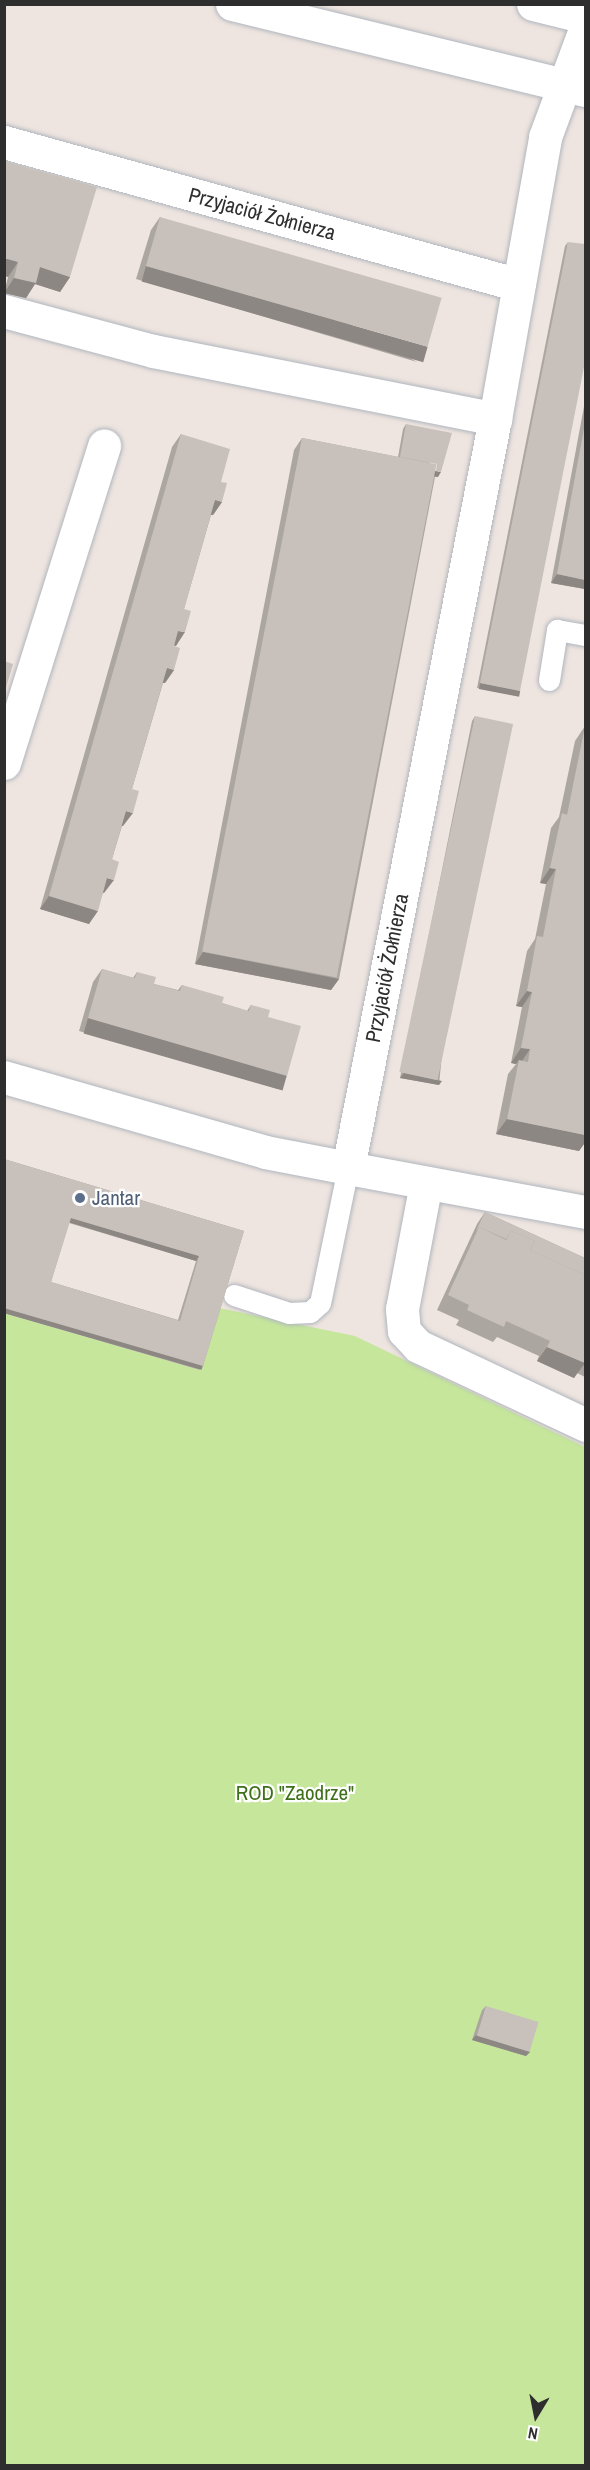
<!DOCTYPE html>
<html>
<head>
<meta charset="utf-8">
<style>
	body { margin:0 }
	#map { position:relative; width:590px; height:2470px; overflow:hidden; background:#efe5e0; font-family:"Archivo Narrow",sans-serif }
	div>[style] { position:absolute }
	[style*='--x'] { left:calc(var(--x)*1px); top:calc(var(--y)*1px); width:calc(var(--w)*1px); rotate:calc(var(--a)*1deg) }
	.green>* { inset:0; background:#c6e69c }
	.roads { filter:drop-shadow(0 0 2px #b0b6be) drop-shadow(0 0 2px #b0b6be) }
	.service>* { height:21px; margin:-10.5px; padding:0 10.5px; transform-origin:10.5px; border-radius:10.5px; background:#fff }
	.minor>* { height:33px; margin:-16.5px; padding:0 16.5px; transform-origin:16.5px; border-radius:16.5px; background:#fff }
	.tertiary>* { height:33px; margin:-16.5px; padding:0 16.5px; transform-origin:16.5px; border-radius:16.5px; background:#fff }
	.wall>* { inset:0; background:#aca6a1 }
	.shaded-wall>* { inset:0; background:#8c8783; transform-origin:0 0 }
	.building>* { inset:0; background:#c8c1bb; transform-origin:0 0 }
	.dots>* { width:16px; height:16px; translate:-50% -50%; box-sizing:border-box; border:3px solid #fff; border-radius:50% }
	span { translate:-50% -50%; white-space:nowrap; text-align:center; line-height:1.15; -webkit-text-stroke:4.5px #fff; paint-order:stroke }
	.street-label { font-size:21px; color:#2e2e2e }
	.service-label { font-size:21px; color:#4e5e75 }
	.left { translate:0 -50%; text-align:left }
	.park-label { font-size:21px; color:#3e6f19 }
	.frame { position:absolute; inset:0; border:6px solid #2e2e2e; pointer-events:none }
	.north { position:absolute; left:506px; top:2386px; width:60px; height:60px; -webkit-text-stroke:4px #fff; paint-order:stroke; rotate:190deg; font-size:16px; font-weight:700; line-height:24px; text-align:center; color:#2e2e2e }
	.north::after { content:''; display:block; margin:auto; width:21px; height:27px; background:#2e2e2e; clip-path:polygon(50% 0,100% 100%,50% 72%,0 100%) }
</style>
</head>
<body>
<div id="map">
	<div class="green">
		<i style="clip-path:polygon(219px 1308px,355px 1336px,585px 1447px,585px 2465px,5px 2465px,4px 1313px,200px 1370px)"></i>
	</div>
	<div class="roads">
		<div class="service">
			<i style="--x:549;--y:680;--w:51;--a:-80.9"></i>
			<i style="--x:557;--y:630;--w:29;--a:10"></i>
			<i style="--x:234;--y:1295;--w:58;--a:18.1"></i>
			<i style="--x:289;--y:1313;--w:21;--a:-3"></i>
			<i style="--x:310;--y:1312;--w:13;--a:-42"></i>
			<i style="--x:320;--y:1303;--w:138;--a:-78.3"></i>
		</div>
		<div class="minor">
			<i style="--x:4;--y:142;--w:534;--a:15.52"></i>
			<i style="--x:4;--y:311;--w:154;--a:15"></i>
			<i style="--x:153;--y:351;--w:349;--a:11.2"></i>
			<i style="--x:4;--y:763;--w:333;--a:-72.5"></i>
			<i style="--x:4;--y:1077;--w:272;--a:16"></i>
			<i style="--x:265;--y:1152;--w:85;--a:10.9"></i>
			<i style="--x:348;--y:1168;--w:763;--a:-78.9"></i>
			<i style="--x:495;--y:419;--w:286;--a:-79.9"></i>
			<i style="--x:545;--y:137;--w:117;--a:-69.6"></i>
			<i style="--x:348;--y:1168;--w:242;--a:10.5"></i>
			<i style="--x:426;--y:1183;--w:128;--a:100.8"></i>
			<i style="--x:402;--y:1309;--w:22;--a:85"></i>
			<i style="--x:404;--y:1331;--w:21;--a:47"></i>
			<i style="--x:418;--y:1346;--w:186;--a:25.2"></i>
		</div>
		<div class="tertiary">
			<i style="--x:232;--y:4;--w:364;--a:13.7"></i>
			<i style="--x:533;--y:4;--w:55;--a:13.8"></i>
		</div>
	</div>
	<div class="wall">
		<i style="clip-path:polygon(4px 161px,70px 277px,60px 292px,35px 284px,26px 298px,4px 293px,8px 277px)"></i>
		<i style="clip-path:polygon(160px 217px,417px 362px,136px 279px,151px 230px)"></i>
		<i style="clip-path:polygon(568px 242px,517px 696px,477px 688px,565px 246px)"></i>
		<i style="clip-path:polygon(585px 401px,585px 589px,551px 583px)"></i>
		<i style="clip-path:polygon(406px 424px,438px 477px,435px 477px,339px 979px,331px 990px,195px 964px,294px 450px,302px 438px,398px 457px,403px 429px)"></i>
		<i style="clip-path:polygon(181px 434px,221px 482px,222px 502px,213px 515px,211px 515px,184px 609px,176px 646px,174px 645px,174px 670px,165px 683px,163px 683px,132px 789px,123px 826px,122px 826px,112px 859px,104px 893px,103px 893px,89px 924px,40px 909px,172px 447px)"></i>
		<i style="clip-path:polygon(475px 716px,439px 1085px,400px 1078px,472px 721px)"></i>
		<i style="clip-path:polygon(585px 726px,584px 1144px,579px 1151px,496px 1134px,508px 1074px,516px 1064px,511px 1063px,522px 1007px,516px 1006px,527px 951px,535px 939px,546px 884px,540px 883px,551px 828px,559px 817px,575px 741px)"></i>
		<i style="clip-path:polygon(102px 969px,133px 978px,137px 972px,154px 984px,178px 990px,182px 985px,222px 1003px,247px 1011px,251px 1005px,268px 1017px,278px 1089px,79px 1031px,93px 982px)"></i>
		<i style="clip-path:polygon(evenodd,4px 1159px,244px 1231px,203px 1366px,200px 1370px,4px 1313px,4px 1159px,69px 1223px,196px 1261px,178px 1320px,51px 1282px,69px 1223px)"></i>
		<i style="clip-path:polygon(485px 1212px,585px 1258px,585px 1377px,577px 1373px,574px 1378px,537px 1361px,539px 1356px,497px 1337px,493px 1342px,456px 1325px,459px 1320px,437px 1310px,477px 1224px)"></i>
		<i style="clip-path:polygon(486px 2006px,530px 2052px,526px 2056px,472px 2040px,482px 2010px)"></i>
	</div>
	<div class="shaded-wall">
		<i style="clip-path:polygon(4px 258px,18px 262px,8px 277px,4px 276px)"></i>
		<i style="left:146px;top:266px;width:293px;height:16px;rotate:16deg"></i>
		<i style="clip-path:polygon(40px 267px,70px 277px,60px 292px,35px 284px,26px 298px,4px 293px,14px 278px)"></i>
		<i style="clip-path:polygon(399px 464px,441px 472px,438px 477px,395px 468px)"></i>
		<i style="clip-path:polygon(215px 500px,222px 502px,213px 515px,206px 514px)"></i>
		<i style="clip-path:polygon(557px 574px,585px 580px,585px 589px,551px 583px)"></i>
		<i style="clip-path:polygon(178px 631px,185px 632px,176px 646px,169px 644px)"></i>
		<i style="clip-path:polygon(167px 668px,174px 670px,165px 683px,158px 682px)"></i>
		<i style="left:480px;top:683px;width:41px;height:6px;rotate:11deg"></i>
		<i style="clip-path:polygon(126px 811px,133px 813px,123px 826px,117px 825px)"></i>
		<i style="clip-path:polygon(550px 868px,556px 869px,546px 884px,540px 883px)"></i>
		<i style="clip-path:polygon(107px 878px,114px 880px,104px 893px,98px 891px)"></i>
		<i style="clip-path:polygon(49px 896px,98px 911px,89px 924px,40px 909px)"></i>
		<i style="clip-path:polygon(203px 952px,339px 979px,331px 990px,195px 964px)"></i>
		<i style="clip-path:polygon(527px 991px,532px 992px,522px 1007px,516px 1006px)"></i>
		<i style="left:88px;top:1018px;width:207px;height:16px;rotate:16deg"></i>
		<i style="clip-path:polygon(521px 1048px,530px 1049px,520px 1064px,519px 1060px,516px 1064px,511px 1063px)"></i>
		<i style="clip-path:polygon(404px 1073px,442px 1081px,439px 1085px,400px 1078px)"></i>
		<i style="clip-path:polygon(507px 1119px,585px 1135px,585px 1144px,584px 1144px,579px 1151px,496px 1134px)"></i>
		<i style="clip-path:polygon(71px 1218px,199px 1256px,196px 1261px,68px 1222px)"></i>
		<i style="left:4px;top:1308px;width:207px;height:5px;rotate:16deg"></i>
		<i style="clip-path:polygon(547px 1347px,585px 1363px,574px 1378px,537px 1361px)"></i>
		<i style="clip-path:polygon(476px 2035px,530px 2052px,526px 2056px,472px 2040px)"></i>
	</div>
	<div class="building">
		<i style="clip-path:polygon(4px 161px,97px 187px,70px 277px,40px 267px,36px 283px,14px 278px,18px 262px,4px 258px)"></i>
		<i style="left:160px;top:217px;width:293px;height:51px;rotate:16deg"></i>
		<i style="clip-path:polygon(568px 242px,585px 244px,585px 362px,520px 691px,480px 683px)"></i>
		<i style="clip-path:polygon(585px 423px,585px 580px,557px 574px)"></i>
		<i style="clip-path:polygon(406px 424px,452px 433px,441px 472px,436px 471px,437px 464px,400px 457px)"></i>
		<i style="clip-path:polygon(181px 434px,230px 449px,221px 482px,227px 483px,222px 502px,215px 500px,184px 609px,191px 611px,185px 632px,178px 631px,174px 646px,180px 648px,174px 670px,167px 668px,132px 789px,139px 791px,133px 813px,126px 811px,112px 859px,119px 862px,114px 880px,107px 878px,98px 911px,49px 896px)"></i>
		<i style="left:302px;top:438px;width:137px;height:523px;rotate:11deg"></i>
		<i style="clip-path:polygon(4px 661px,13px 664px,5px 691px,4px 691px)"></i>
		<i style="left:475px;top:716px;width:39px;height:364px;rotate:12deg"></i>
		<i style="clip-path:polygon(585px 726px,585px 1135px,507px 1119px,519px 1060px,528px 1062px,530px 1049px,521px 1048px,532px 992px,527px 991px,537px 936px,543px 937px,556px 869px,550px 868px,562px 813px,567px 815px)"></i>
		<i style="clip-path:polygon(102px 969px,135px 978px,137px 972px,156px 977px,154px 984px,180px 991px,182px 985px,224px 997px,222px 1003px,249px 1011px,251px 1005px,270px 1010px,268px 1017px,301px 1026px,287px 1076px,88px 1018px)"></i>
		<i style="clip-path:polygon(evenodd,4px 1159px,244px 1231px,203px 1366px,4px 1308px,4px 1159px,71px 1218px,199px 1256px,180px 1321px,51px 1282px,71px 1218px)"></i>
		<i style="clip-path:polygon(485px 1212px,585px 1258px,585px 1275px,530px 1250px,535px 1241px,511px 1231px,506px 1239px,479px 1227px,476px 1231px)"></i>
		<i style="clip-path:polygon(479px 1227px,506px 1240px,511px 1231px,535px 1241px,530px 1250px,585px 1275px,585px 1363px,547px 1347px,550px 1341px,506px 1321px,504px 1327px,467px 1310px,469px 1305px,448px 1295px)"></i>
		<i style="left:486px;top:2006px;width:55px;height:31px;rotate:17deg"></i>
	</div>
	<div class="dots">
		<i style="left:80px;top:1198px;background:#5c6f8a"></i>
	</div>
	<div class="street-label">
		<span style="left:262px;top:214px;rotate:15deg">Przyjaciół Żołnierza</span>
		<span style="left:387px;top:968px;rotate:-79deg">Przyjaciół Żołnierza</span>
	</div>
	<div class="service-label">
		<span class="left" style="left:92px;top:1198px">Jantar</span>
	</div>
	<div class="park-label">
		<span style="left:295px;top:1793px">ROD "Zaodrze"</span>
	</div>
	<div class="frame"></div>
	<div class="north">N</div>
</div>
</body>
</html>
